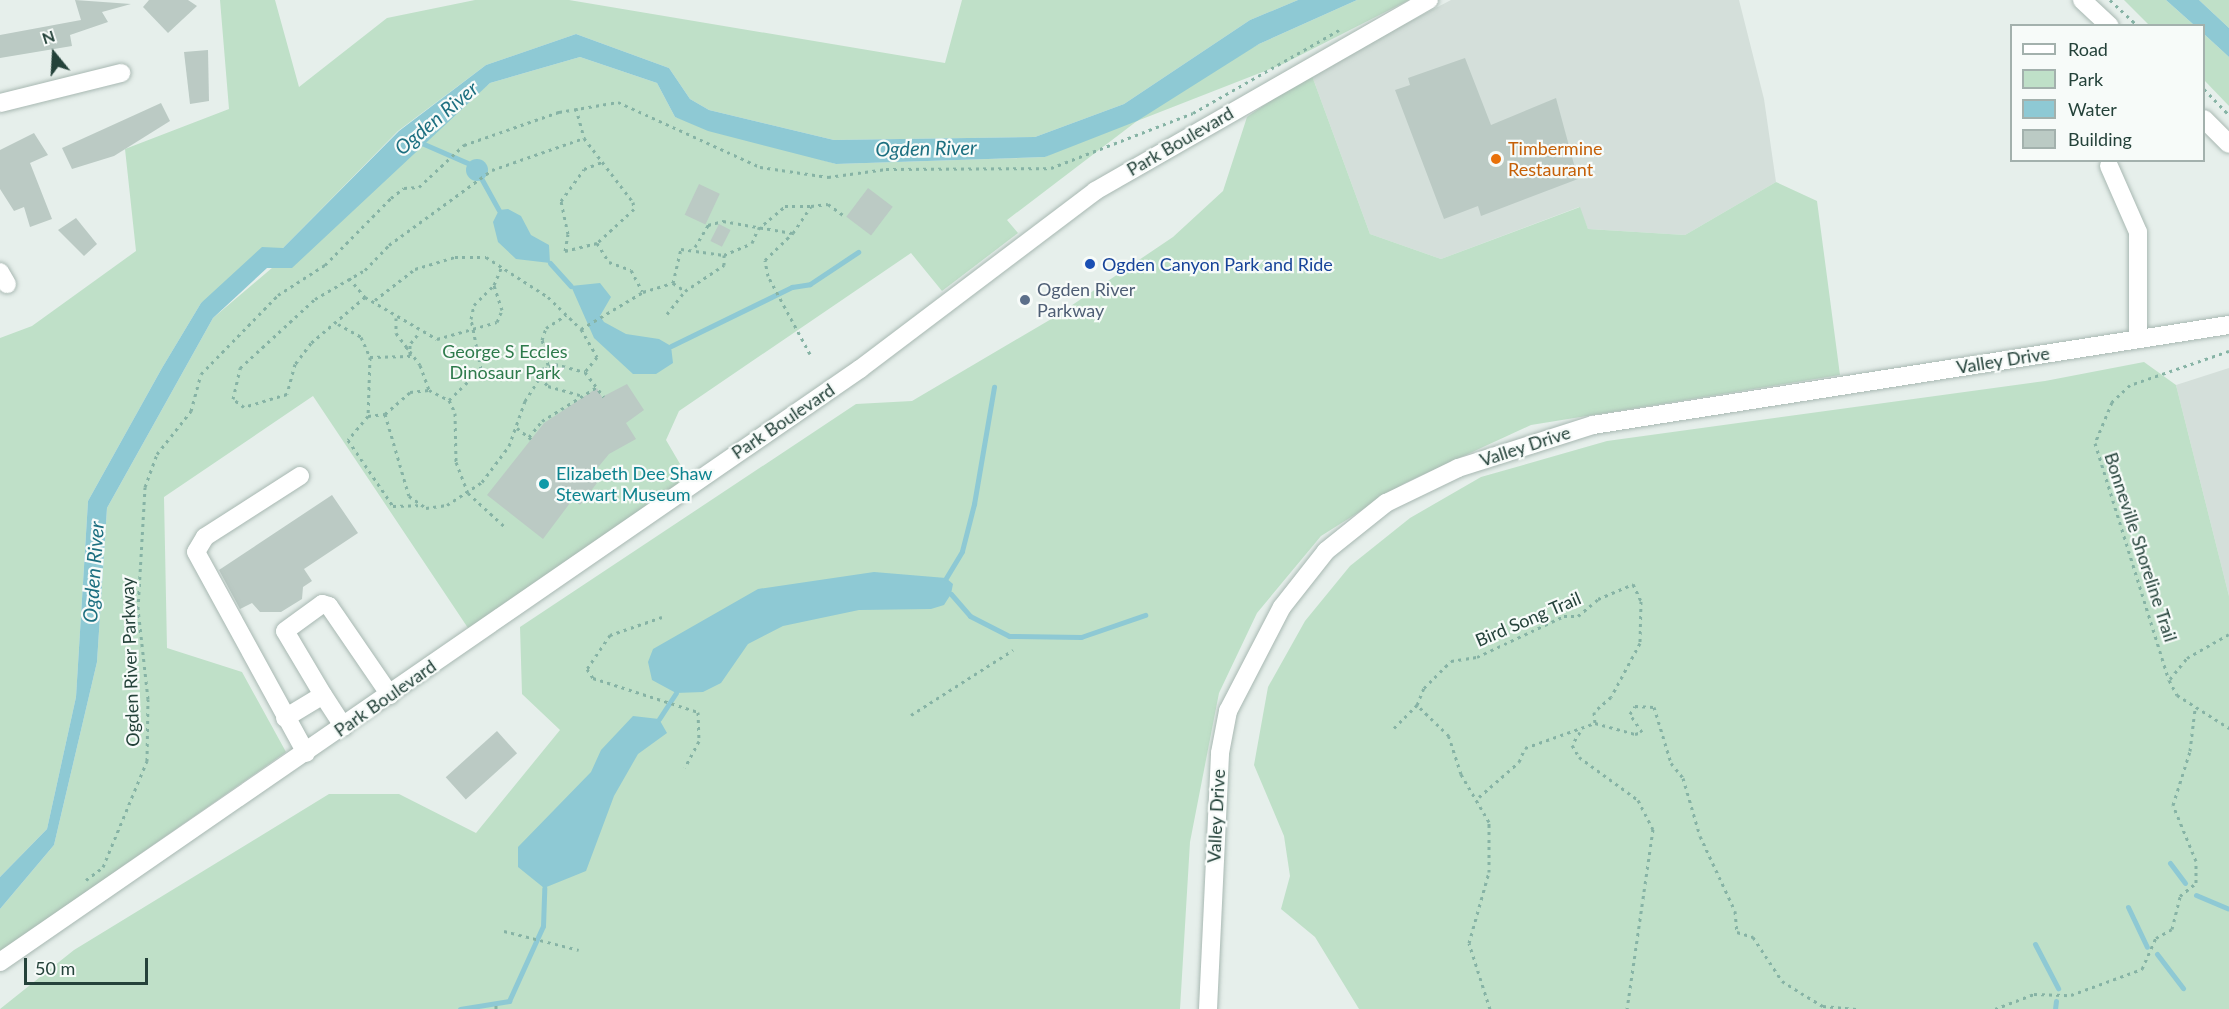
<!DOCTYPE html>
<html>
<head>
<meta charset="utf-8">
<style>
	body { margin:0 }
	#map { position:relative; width:2229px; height:1009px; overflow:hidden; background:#e6efeb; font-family:Lato,sans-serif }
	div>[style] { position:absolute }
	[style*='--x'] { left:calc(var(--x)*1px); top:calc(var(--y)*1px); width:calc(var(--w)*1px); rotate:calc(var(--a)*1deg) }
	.built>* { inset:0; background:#d4dfda }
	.green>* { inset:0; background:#bfe0c8 }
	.water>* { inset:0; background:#8ec9d4 }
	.round { border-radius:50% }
	.stream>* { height:5px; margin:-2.5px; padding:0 2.5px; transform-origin:2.5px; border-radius:2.5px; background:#8ec9d4 }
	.building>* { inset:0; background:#bbcac4; transform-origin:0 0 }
	.path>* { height:3px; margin-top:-1.5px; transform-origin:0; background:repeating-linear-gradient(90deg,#86b3a5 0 3px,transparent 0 7.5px) }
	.roads { filter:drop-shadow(0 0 2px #a8b8b2) drop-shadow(0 0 2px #a8b8b2) }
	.minor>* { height:18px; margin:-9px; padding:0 9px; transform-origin:9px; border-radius:9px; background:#fff }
	.dots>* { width:16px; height:16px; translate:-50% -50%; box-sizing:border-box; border:3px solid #f7fbf9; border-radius:50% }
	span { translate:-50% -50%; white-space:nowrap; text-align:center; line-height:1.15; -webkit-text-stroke:4.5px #f7fbf9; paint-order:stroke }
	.street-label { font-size:18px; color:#24423a }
	.food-label { font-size:18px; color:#c56008 }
	.left { translate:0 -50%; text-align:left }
	.transit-label { font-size:18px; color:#164399 }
	.service-label { font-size:18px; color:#4e5e75 }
	.park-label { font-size:18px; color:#2d7a4b }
	.culture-label { font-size:18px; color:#0d838f }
	.water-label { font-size:20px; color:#1c6f80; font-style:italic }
	.legend { position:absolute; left:2010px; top:24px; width:195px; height:138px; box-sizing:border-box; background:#f7fbf9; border:2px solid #a3b1ad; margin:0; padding:8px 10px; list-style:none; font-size:18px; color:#24423a }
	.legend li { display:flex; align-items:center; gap:12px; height:30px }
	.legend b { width:30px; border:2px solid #a3b1ad }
	.north { position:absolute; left:24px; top:24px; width:60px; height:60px; -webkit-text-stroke:4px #f7fbf9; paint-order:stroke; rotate:342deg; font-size:16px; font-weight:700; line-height:24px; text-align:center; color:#24423a }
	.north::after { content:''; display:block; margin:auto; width:21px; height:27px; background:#24423a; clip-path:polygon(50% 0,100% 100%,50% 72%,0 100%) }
	.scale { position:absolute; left:24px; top:958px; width:124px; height:27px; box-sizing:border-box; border:3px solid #24423a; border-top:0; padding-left:8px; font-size:18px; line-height:21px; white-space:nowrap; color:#24423a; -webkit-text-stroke:4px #f7fbf9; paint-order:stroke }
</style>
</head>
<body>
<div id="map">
	<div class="built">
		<i style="clip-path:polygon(1451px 0,1739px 0,1764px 99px,1776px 182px,1685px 235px,1588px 229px,1579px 207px,1441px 259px,1370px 234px,1311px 73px)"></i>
		<i style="clip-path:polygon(2229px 368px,2229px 596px,2176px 385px)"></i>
	</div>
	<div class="green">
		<i style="clip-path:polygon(220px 0,275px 0,299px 87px,387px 18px,475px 0,569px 0,945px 63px,962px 0,1298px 0,1250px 20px,1124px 104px,1035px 137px,834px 140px,709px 110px,690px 99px,669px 68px,576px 34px,486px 65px,398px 131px,283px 248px,201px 303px,162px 368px,88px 501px,76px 697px,47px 829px,0 877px,0 338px,32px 326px,136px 251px,125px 149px,229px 109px)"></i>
		<i style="clip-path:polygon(1357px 0,1409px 0,1283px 64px,1137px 121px,1007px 220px,1018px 233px,942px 291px,911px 253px,679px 411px,666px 440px,690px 481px,470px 631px,313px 396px,164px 497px,167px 648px,242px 672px,286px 752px,0 952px,0 909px,54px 845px,97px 662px,107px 508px,213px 318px,490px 83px,580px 57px,657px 83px,675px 117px,836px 164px,1045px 157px,1259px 44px)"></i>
		<i style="clip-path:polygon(2124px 0,2166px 0,2194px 25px,2149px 25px)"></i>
		<i style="clip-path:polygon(2199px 0,2229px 0,2229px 28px)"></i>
		<i style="clip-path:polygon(2204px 34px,2229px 57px,2229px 106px,2204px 80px)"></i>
		<i style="clip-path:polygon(1311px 73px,1370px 234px,1441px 259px,1580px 207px,1588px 229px,1685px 235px,1776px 182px,1817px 201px,1840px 375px,1531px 425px,1405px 483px,1321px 536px,1257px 613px,1219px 693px,1190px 842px,1180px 1009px,0 1009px,74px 950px,329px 794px,399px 794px,476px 833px,560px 730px,522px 694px,520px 627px,856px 404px,912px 401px,1053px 318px,1173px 237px,1223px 191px,1247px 117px)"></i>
		<i style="clip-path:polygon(2144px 362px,2176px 385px,2229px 596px,2229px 1009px,1359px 1009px,1315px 937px,1281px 909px,1290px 876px,1284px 836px,1254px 765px,1268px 687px,1305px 621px,1350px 566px,1410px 518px,1481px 477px,1607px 441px,2045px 381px)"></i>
	</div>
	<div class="water">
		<i style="clip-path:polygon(1298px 0,1357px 0,1259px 44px,1137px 121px,1045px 157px,836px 164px,708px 131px,675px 117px,657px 83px,580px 57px,490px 83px,292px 268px,267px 268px,213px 318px,107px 508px,97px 662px,54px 845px,0 909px,0 877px,47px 829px,76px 697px,88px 501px,162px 368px,201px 303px,262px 247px,283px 248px,399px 131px,486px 65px,576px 34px,669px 68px,690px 99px,709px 110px,834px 140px,1035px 137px,1124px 104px,1250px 20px)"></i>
		<i style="clip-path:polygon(2166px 0,2199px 0,2229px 28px,2229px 57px,2204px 34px,2204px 26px,2194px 25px)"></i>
		<i class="round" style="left:466px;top:159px;width:22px;height:22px"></i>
		<i style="clip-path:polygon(508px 209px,521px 216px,531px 235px,549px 245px,550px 263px,516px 259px,498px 242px,493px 222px,499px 210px)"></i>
		<i style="clip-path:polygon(600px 283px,611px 297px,600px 316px,604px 322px,626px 334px,659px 339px,671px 346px,673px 363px,656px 374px,633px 374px,594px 338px,571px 286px)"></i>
		<i style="clip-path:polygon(874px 572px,946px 578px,953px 584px,951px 594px,944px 605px,931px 609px,859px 610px,783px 626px,748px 644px,721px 683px,703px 692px,676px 693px,652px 680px,648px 662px,653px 649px,758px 589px)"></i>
		<i style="clip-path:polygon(633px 716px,659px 719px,667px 733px,638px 754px,614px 796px,586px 871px,544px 888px,518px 867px,518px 847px,591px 772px,601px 750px)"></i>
	</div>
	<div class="stream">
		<i style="--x:417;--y:141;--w:58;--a:23.5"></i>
		<i style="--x:481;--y:178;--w:37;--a:61"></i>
		<i style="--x:550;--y:263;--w:31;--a:48"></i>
		<i style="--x:671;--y:346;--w:135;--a:-26"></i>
		<i style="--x:792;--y:287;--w:18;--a:-9"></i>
		<i style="--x:810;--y:284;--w:58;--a:-33.7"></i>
		<i style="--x:946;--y:578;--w:31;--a:-59"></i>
		<i style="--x:962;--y:551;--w:49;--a:-75.7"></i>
		<i style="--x:974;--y:504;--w:119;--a:-80.3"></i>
		<i style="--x:951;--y:594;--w:29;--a:49"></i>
		<i style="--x:970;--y:616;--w:44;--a:27.1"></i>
		<i style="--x:1009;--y:636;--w:72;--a:0.8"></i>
		<i style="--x:1081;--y:637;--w:68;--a:-19"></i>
		<i style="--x:659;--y:719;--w:31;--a:-57"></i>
		<i style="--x:2170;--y:863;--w:25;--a:53"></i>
		<i style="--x:2196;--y:895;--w:34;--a:23"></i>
		<i style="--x:2128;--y:907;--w:44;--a:64.6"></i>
		<i style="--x:2035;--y:944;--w:50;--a:62.4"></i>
		<i style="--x:2157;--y:954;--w:43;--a:52.6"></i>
		<i style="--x:460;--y:1009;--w:50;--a:-9.3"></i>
		<i style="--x:509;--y:1001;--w:82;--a:-65.6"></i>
		<i style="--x:543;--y:926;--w:38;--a:-88"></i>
		<i style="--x:2055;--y:1009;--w:8;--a:-83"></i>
	</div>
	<div class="building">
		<i style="clip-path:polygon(75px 0,131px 4px,102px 12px,108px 22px,70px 35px,72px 46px,0 58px,0 35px,81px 20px)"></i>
		<i style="clip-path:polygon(149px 0,188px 0,197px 6px,168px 33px,143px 7px)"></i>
		<i style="clip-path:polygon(208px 50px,209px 101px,190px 104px,184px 52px)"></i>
		<i style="clip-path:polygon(1465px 58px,1491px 125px,1556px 98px,1578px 179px,1481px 216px,1478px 206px,1444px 219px,1395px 90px,1410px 85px,1408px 78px)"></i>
		<i style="clip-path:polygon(161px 103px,170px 121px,114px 156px,72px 169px,62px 148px)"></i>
		<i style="clip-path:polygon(34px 133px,48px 155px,30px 163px,52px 219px,30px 227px,24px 207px,14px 211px,0 189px,0 150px)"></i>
		<i style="left:699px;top:184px;width:23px;height:34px;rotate:25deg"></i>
		<i style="left:868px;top:188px;width:31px;height:36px;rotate:37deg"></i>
		<i style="clip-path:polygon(76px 218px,97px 244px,84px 256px,58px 230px)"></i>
		<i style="left:719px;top:224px;width:13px;height:19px;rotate:27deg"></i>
		<i style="clip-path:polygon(627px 384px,644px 410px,626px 423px,636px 439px,609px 454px,590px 477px,597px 483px,580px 505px,573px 499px,543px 539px,487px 495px,544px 423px,597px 388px,602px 397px)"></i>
		<i style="clip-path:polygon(332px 495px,358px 533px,304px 569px,312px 581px,303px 587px,302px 599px,281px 612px,260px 612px,252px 603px,240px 609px,219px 570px)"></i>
		<i style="left:497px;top:731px;width:30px;height:69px;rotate:48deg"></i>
	</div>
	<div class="path">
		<i style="--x:2110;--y:0;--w:38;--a:43"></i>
		<i style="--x:2204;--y:89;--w:36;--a:46"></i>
		<i style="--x:576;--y:108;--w:31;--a:75"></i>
		<i style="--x:584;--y:138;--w:81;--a:52.6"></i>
		<i style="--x:633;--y:202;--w:7;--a:82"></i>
		<i style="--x:634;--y:209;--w:50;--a:137.4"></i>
		<i style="--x:597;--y:243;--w:33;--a:166"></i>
		<i style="--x:565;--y:251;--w:17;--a:-80"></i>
		<i style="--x:568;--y:234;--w:34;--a:-102"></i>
		<i style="--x:561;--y:201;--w:39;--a:-54"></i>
		<i style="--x:584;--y:169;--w:19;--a:-21"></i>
		<i style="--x:597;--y:243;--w:22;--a:58"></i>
		<i style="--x:609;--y:262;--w:23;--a:20"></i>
		<i style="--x:631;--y:270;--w:24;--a:62"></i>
		<i style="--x:695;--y:247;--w:26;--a:-59"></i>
		<i style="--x:708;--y:225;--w:16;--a:-15"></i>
		<i style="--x:723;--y:221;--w:70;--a:9.9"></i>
		<i style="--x:349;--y:278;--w:25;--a:50"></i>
		<i style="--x:365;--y:297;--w:83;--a:30.3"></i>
		<i style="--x:437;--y:339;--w:62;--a:-15.8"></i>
		<i style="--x:497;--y:322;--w:13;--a:-67"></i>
		<i style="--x:502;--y:310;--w:26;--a:-108"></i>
		<i style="--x:673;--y:283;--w:14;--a:34"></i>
		<i style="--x:365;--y:297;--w:71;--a:139.6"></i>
		<i style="--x:311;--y:343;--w:26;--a:127"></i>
		<i style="--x:295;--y:364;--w:31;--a:105"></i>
		<i style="--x:287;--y:394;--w:45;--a:163.2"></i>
		<i style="--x:244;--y:407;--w:14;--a:-144"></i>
		<i style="--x:233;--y:399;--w:32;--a:-77"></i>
		<i style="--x:240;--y:368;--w:102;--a:-42.6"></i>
		<i style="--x:315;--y:299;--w:58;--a:-30.1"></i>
		<i style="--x:365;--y:270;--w:35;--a:-46"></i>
		<i style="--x:389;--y:245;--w:127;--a:-36.1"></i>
		<i style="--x:492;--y:170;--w:97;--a:-19.2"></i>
		<i style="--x:375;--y:300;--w:51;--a:-37.8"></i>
		<i style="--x:415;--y:269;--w:42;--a:-16.7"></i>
		<i style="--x:455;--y:257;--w:31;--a:0"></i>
		<i style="--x:486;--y:257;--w:74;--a:32.8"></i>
		<i style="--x:548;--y:297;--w:46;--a:44.1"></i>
		<i style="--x:581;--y:329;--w:32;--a:60"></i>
		<i style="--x:597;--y:357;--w:19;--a:129"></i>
		<i style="--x:667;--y:314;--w:29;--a:-52"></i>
		<i style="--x:685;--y:291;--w:47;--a:-33.7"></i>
		<i style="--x:724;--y:265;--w:10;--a:-90"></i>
		<i style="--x:396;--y:318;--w:15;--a:90"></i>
		<i style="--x:396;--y:333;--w:40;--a:53"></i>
		<i style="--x:420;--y:365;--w:27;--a:70"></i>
		<i style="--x:338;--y:324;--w:26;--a:29"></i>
		<i style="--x:361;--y:337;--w:22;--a:66"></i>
		<i style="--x:370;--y:357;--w:59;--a:91.9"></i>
		<i style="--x:368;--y:416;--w:31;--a:130"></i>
		<i style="--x:348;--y:440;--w:80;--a:55.7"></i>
		<i style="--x:393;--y:506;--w:25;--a:-2"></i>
		<i style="--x:581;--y:329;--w:72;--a:-30.8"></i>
		<i style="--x:643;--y:292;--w:31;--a:-17"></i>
		<i style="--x:673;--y:283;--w:35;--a:-77"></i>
		<i style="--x:681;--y:249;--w:43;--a:7.9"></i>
		<i style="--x:724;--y:255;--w:30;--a:-23"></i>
		<i style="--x:752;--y:243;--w:15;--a:-67"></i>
		<i style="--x:758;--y:229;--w:35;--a:-40"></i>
		<i style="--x:785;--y:206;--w:26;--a:0"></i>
		<i style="--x:406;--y:349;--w:21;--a:-51"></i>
		<i style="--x:2229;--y:351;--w:105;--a:161"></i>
		<i style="--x:2130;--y:385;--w:25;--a:137"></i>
		<i style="--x:2112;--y:402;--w:44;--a:112.5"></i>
		<i style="--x:2095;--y:443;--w:248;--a:72.7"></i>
		<i style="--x:2169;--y:680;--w:17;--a:62"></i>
		<i style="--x:2177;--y:695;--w:62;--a:32.4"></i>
		<i style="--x:810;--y:354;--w:89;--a:-118.3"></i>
		<i style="--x:768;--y:276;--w:16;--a:-101"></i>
		<i style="--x:765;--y:260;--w:39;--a:-44"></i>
		<i style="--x:793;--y:233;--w:32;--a:-56"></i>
		<i style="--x:811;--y:206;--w:17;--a:-7"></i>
		<i style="--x:828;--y:204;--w:22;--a:36"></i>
		<i style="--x:370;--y:357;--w:40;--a:-1.4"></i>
		<i style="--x:410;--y:356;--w:12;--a:-90"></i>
		<i style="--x:481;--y:369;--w:51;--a:-101.3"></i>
		<i style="--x:471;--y:319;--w:14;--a:-78"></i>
		<i style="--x:474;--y:305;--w:28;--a:-45"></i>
		<i style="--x:494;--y:285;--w:21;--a:-67"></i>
		<i style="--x:535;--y:372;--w:19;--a:47"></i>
		<i style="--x:548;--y:386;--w:35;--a:16"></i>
		<i style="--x:449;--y:400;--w:45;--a:-44.1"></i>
		<i style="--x:481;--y:369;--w:54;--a:3.2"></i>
		<i style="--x:535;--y:372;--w:22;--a:-22"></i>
		<i style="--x:555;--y:364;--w:31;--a:15"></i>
		<i style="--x:585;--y:372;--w:31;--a:53"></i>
		<i style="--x:385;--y:414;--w:85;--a:73.7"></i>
		<i style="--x:409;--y:496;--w:21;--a:35"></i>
		<i style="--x:426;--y:508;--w:21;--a:-8"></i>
		<i style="--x:447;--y:505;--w:42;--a:-33.3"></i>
		<i style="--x:482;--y:482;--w:45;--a:-53.1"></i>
		<i style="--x:509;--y:446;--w:48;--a:-70.4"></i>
		<i style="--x:525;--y:401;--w:43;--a:-57.4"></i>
		<i style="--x:548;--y:365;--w:26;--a:-103"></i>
		<i style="--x:542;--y:340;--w:13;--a:-72"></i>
		<i style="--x:546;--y:328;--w:24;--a:-33"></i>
		<i style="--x:368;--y:416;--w:17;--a:-7"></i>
		<i style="--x:385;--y:414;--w:33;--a:-41"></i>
		<i style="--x:410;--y:392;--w:19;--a:-6"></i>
		<i style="--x:429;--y:390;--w:22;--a:27"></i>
		<i style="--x:449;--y:400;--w:14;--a:65"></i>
		<i style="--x:455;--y:413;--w:49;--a:88.8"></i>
		<i style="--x:456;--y:462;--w:33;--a:69"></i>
		<i style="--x:468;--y:493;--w:49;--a:42.5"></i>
		<i style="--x:517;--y:428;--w:18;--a:38"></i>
		<i style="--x:529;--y:437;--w:21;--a:-51"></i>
		<i style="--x:542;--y:421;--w:65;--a:-31.7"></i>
		<i style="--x:662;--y:617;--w:55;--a:160.9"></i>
		<i style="--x:610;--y:635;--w:41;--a:124.1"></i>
		<i style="--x:587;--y:669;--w:11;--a:56"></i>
		<i style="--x:593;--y:678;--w:110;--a:17.9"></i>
		<i style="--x:698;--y:712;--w:29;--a:88"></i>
		<i style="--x:699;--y:741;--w:30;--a:118"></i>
		<i style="--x:2170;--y:679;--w:27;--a:-51"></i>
		<i style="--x:2187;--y:658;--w:48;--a:-29.7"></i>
		<i style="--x:911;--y:715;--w:121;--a:-32.5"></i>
		<i style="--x:1394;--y:728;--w:33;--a:-45"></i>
		<i style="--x:1580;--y:732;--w:15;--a:122"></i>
		<i style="--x:1572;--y:745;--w:14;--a:60"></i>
		<i style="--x:1579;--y:757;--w:73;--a:36.1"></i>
		<i style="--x:1638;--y:800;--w:33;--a:63"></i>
		<i style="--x:1653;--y:829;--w:182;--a:98.2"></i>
		<i style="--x:1479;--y:797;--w:53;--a:-41.2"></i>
		<i style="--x:1519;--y:762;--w:15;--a:-67"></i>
		<i style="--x:1525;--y:748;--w:74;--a:-19.7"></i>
		<i style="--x:86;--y:880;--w:21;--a:-37"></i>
		<i style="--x:103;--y:867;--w:115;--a:-67.5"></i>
		<i style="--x:147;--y:761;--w:62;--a:-89.1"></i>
		<i style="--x:148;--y:699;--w:91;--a:-96.3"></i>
		<i style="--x:138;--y:609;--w:122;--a:-86.7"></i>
		<i style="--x:145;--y:487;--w:35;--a:-70"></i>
		<i style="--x:157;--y:454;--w:55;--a:-51.7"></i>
		<i style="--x:191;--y:411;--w:38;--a:-75"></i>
		<i style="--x:201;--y:374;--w:110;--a:-45.7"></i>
		<i style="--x:278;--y:295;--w:56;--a:-32.6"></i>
		<i style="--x:325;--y:265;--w:94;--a:-45.4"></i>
		<i style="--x:391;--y:198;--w:16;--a:-38"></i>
		<i style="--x:404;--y:188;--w:15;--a:-4"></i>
		<i style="--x:419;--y:187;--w:62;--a:-43"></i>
		<i style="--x:464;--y:145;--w:101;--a:-19.2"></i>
		<i style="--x:559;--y:112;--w:60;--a:-9.6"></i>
		<i style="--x:618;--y:102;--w:156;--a:24.6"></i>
		<i style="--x:760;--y:167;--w:69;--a:8.4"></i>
		<i style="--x:828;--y:177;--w:59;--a:-7.9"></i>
		<i style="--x:886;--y:169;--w:165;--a:-0.3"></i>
		<i style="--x:1051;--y:168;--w:152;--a:-21.2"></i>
		<i style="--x:1193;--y:113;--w:168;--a:-29.6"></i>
		<i style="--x:504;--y:931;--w:77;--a:14.2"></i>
		<i style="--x:496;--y:1009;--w:7;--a:-90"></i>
		<i style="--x:1490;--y:1009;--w:69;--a:-107.7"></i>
		<i style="--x:1469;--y:943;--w:74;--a:-74.3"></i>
		<i style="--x:1489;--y:872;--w:50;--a:-90"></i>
		<i style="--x:1489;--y:822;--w:56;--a:-120.3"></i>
		<i style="--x:1461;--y:774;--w:40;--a:-108"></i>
		<i style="--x:1449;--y:736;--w:45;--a:-135.9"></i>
		<i style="--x:1417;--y:705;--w:18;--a:-68"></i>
		<i style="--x:1424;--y:688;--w:38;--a:-45"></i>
		<i style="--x:1451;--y:661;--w:26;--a:-9"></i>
		<i style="--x:1477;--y:657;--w:96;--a:-25.2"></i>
		<i style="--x:1564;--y:616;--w:14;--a:0"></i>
		<i style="--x:1578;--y:616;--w:26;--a:-40"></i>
		<i style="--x:1598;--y:599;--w:38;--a:-23"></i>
		<i style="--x:1633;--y:584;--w:19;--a:65"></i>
		<i style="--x:1641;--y:601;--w:42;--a:91.4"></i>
		<i style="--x:1640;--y:643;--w:61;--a:118.2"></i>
		<i style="--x:1611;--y:697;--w:23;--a:139"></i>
		<i style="--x:1594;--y:712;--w:11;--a:85"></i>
		<i style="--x:1595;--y:723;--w:41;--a:15.4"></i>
		<i style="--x:1635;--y:734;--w:7;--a:-16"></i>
		<i style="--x:1642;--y:732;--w:22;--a:-124"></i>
		<i style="--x:1630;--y:714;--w:9;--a:-58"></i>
		<i style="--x:1635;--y:706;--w:19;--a:3"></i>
		<i style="--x:1654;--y:707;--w:59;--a:73.1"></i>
		<i style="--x:1671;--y:763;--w:19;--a:51"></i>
		<i style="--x:1683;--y:778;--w:60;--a:73.7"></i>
		<i style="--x:1700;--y:836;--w:83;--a:65"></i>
		<i style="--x:1735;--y:911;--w:21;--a:85"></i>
		<i style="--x:1737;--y:932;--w:17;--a:17"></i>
		<i style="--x:1753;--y:937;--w:53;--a:56.6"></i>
		<i style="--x:1782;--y:981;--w:22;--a:32"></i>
		<i style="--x:1801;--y:993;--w:26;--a:31"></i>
		<i style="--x:1823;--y:1006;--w:36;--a:5"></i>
		<i style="--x:1995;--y:1009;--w:42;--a:-21"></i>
		<i style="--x:2034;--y:994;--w:37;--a:2"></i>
		<i style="--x:2071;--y:995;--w:76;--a:-20.1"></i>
		<i style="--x:2142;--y:969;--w:34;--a:-66"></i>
		<i style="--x:2156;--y:938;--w:18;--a:-29"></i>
		<i style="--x:2172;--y:929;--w:34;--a:-76"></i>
		<i style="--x:2180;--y:896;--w:21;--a:-39"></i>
		<i style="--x:2196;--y:883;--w:22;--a:-90"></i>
		<i style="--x:2196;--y:861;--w:61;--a:-112.3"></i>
		<i style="--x:2173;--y:805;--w:57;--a:-72.5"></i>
		<i style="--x:2190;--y:751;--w:42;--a:-83.2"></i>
	</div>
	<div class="roads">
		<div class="minor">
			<i style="--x:2082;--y:0;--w:38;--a:43"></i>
			<i style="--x:0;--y:103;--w:125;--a:-13.9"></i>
			<i style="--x:2204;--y:119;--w:35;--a:45"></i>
			<i style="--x:2109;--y:166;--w:72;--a:66.3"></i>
			<i style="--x:2138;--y:232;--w:107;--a:90"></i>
			<i style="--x:0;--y:272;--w:14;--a:60"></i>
			<i style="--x:300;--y:476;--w:113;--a:147.3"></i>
			<i style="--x:205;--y:537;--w:17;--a:121"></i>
			<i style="--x:196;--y:552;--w:229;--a:61.3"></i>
			<i style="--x:323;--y:695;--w:38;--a:57"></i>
			<i style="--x:285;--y:718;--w:44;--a:-31.2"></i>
			<i style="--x:323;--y:695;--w:74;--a:-120.7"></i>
			<i style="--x:285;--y:631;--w:46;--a:-36.1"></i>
			<i style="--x:322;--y:604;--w:7;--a:16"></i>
			<i style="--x:329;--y:606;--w:108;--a:55.6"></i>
			<i style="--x:0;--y:962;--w:1045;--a:-34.59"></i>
			<i style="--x:860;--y:369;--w:295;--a:-37.1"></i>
			<i style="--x:1095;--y:191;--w:385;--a:-29.8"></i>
			<i style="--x:1208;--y:1009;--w:256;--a:-87.3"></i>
			<i style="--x:1220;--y:753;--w:43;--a:-79.2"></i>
			<i style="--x:1228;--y:711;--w:117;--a:-62.6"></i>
			<i style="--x:1282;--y:607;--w:71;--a:-51.8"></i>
			<i style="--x:1326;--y:551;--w:77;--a:-38.7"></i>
			<i style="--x:1386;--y:503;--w:80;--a:-25.9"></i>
			<i style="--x:1458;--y:468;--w:142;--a:-17.7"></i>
			<i style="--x:1593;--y:425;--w:644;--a:-8.94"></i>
		</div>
	</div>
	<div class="dots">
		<i style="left:1496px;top:159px;background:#e8710a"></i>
		<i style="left:1090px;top:264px;background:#1a4fb4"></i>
		<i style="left:1025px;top:300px;background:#5c6f8a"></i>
		<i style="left:544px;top:484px;background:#0f9aa8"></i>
	</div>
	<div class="street-label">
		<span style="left:1180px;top:141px;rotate:-30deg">Park Boulevard</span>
		<span style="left:2003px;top:360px;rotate:-9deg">Valley Drive</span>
		<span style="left:783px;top:421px;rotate:-34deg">Park Boulevard</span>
		<span style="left:1525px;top:446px;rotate:-18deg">Valley Drive</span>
		<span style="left:2141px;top:547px;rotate:72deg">Bonneville Shoreline Trail</span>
		<span style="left:1528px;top:619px;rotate:-23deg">Bird Song Trail</span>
		<span style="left:130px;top:662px;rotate:-92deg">Ogden River Parkway</span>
		<span style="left:385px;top:698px;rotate:-35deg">Park Boulevard</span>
		<span style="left:1216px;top:816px;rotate:-87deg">Valley Drive</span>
	</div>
	<div class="food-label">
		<span class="left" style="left:1508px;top:159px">Timbermine<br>Restaurant</span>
	</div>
	<div class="transit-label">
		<span class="left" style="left:1102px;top:264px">Ogden Canyon Park and Ride</span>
	</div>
	<div class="service-label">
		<span class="left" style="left:1037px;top:300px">Ogden River<br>Parkway</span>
	</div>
	<div class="park-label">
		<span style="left:505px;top:362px">George S Eccles<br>Dinosaur Park</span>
	</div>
	<div class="culture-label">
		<span class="left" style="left:556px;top:484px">Elizabeth Dee Shaw<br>Stewart Museum</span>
	</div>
	<div class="water-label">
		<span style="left:436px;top:118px;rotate:-40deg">Ogden River</span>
		<span style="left:926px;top:148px;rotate:-1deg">Ogden River</span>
		<span style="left:93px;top:572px;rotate:-86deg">Ogden River</span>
	</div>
	<ul class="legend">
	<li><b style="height:8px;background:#fff"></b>Road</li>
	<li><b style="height:16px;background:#bfe0c8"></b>Park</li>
	<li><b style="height:16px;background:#8ec9d4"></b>Water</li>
	<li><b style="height:16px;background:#bbcac4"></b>Building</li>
	</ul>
	<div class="north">N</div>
	<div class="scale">50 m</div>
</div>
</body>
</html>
